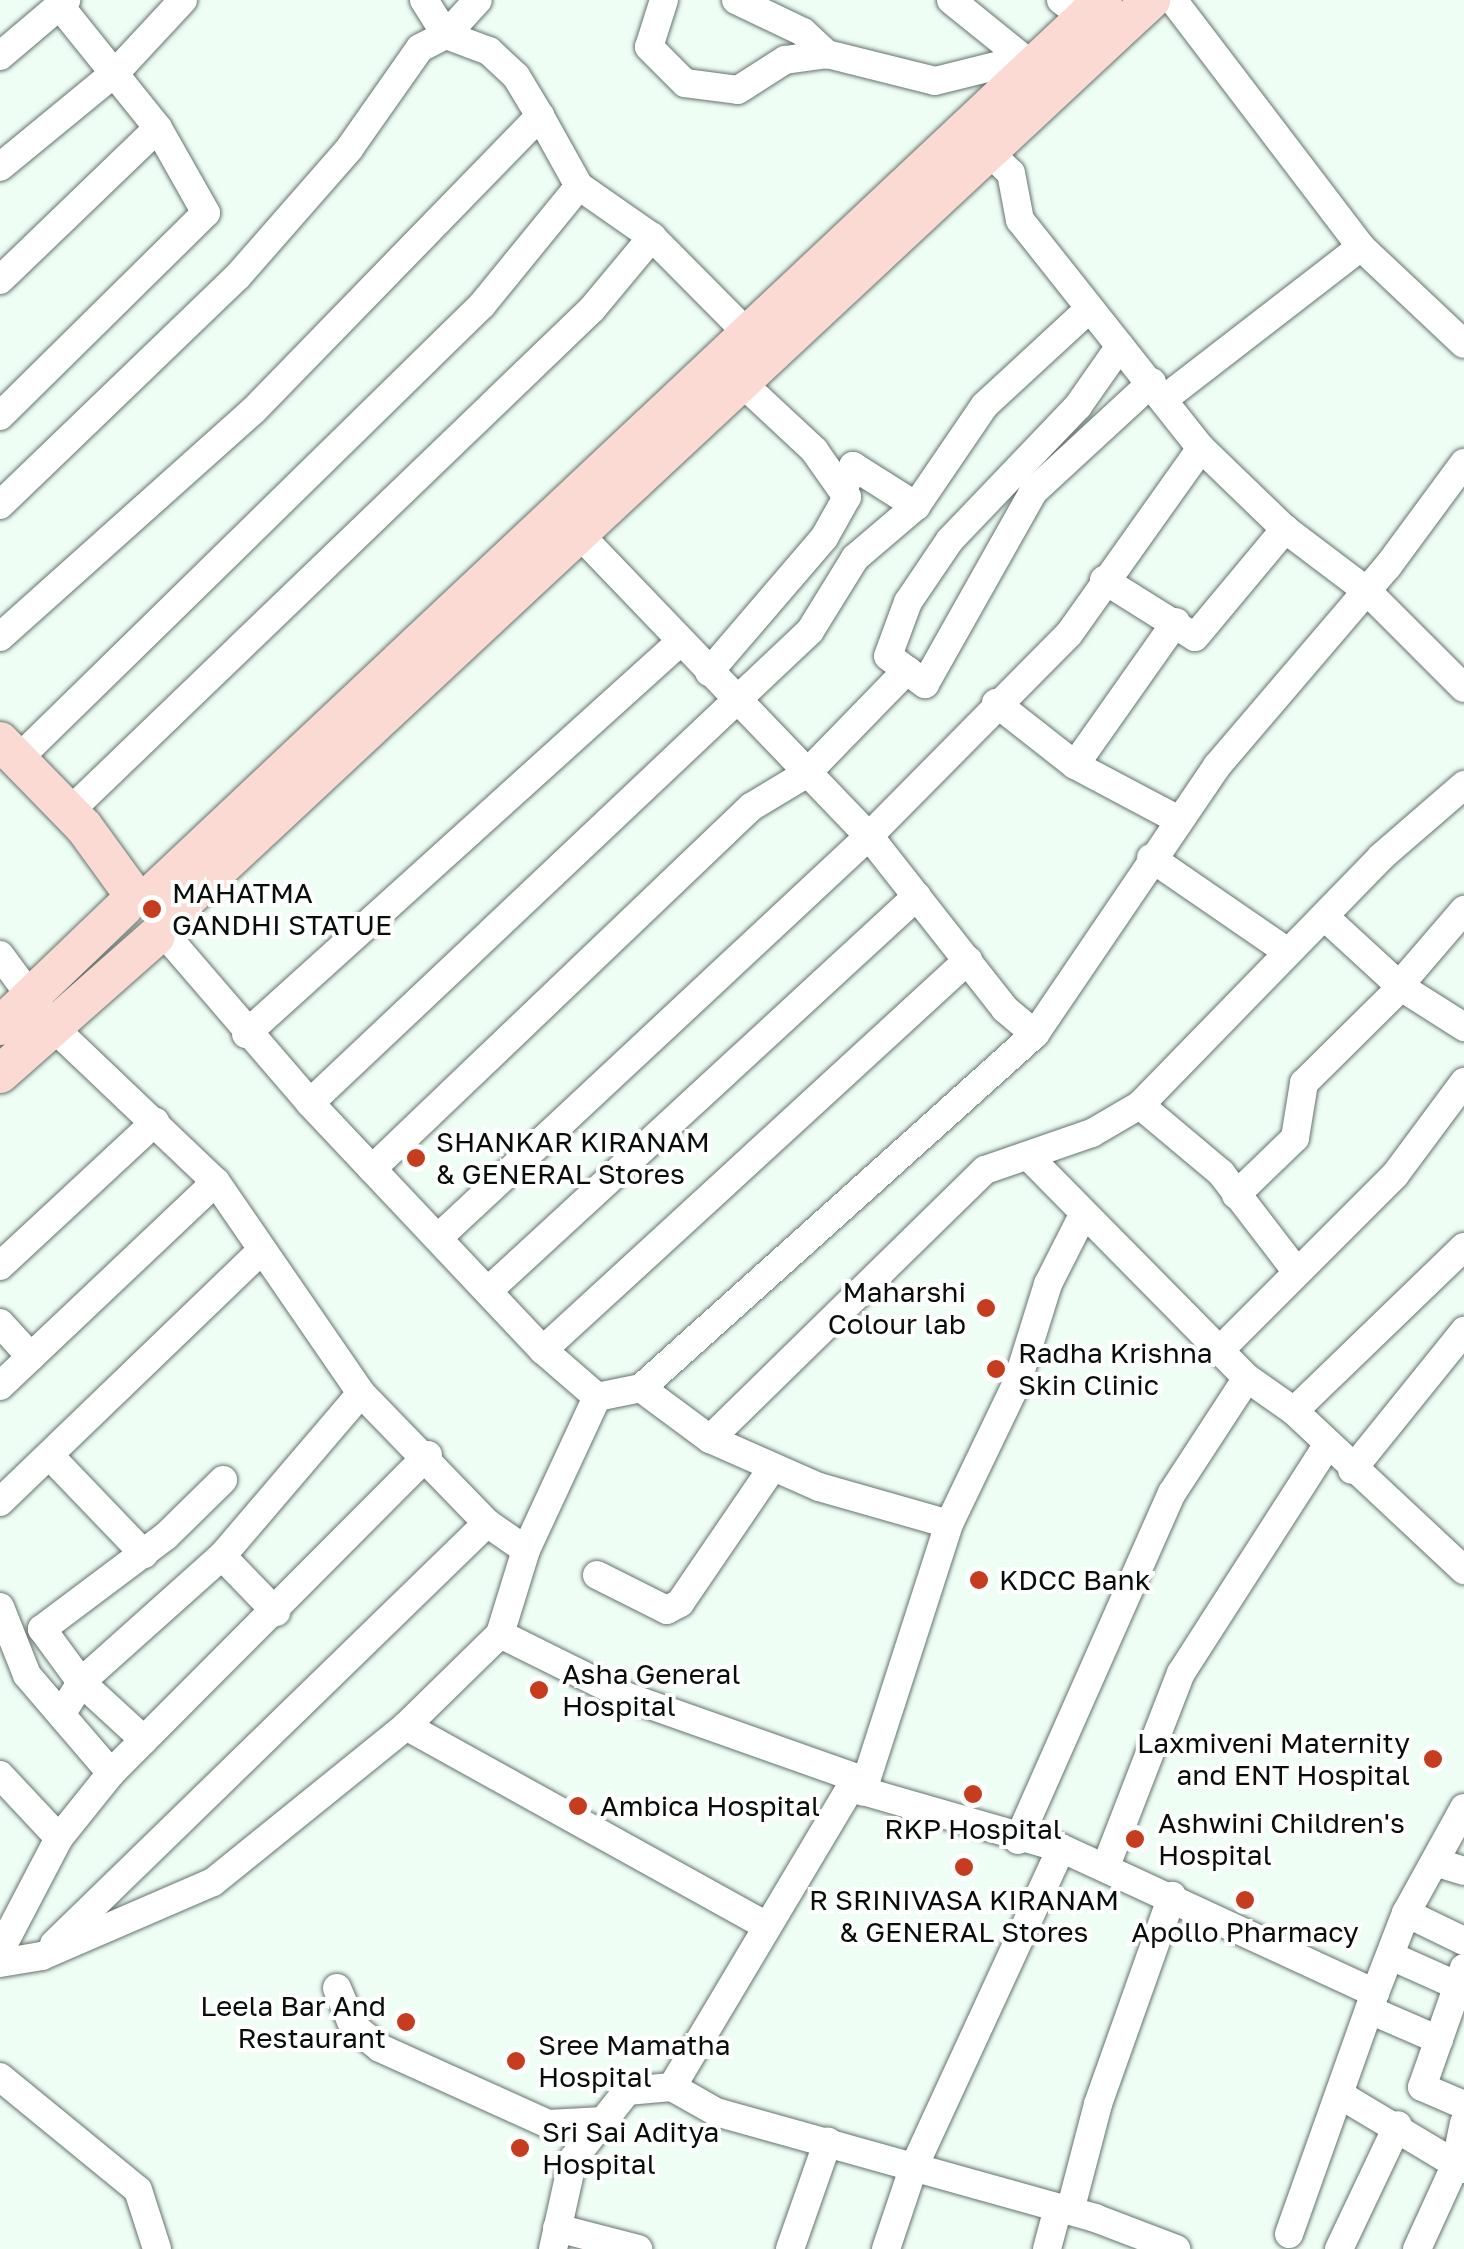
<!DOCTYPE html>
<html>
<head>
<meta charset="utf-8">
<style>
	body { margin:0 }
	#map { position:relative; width:1464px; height:2249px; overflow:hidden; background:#eefef5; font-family:"Golos Text",sans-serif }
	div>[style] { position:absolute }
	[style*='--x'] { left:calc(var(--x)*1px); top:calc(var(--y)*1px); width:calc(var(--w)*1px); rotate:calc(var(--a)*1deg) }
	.roads { filter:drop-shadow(0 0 2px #65736c) drop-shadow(0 0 2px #65736c) }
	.minor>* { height:28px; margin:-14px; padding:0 14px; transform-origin:14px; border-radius:14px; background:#fff }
	.major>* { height:38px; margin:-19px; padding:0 19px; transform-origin:19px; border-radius:19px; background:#fbdad3 }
	.dots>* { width:28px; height:28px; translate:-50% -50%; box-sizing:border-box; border:5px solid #fff; border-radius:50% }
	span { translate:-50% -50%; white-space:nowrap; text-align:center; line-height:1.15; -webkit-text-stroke:8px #fff; paint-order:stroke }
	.poi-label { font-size:28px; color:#090e0b }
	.left { translate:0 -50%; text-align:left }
	.right { translate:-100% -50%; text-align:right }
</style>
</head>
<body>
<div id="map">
	<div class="roads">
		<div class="minor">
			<i style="--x:424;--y:0;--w:41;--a:57.8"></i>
			<i style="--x:446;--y:35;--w:46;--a:20.4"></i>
			<i style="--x:489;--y:51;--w:37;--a:43"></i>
			<i style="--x:516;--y:76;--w:47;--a:59"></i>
			<i style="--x:664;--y:0;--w:49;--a:107.7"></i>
			<i style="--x:649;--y:47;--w:51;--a:45"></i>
			<i style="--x:685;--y:83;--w:53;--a:7.5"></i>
			<i style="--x:738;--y:90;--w:56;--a:-32.6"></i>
			<i style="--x:785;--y:60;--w:42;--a:-8.1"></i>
			<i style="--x:827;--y:54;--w:111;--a:14"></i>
			<i style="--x:935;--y:81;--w:92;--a:-13.9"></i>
			<i style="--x:1024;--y:59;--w:11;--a:27"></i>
			<i style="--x:736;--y:0;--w:74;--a:25.5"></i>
			<i style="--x:803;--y:32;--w:33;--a:43"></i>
			<i style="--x:951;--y:0;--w:94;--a:38.9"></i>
			<i style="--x:1061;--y:0;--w:30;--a:37"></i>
			<i style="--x:1173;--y:0;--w:310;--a:52.7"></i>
			<i style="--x:1361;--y:247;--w:141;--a:43.3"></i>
			<i style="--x:0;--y:56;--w:87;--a:-40.3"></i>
			<i style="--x:989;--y:152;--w:30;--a:44"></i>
			<i style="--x:1011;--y:173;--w:48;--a:79.2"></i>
			<i style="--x:1020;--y:220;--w:291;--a:51.6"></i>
			<i style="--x:1201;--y:448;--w:117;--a:44"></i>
			<i style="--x:1285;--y:529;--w:103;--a:37.1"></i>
			<i style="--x:1367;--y:591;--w:137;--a:45"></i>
			<i style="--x:0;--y:167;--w:151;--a:-39.4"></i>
			<i style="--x:117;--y:71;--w:97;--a:-47.1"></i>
			<i style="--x:579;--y:186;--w:89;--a:34.9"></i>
			<i style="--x:652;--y:237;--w:134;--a:45.3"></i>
			<i style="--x:0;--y:280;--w:219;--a:-43.9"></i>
			<i style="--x:1164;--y:399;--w:249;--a:-37.7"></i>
			<i style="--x:0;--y:416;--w:289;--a:-44.6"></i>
			<i style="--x:206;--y:213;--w:98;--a:-119.5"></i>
			<i style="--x:158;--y:128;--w:158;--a:-128.8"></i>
			<i style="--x:843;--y:491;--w:27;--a:-68"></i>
			<i style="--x:853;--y:466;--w:75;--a:32.4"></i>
			<i style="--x:0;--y:505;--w:330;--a:-43.9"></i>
			<i style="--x:238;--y:276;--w:169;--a:-48.8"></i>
			<i style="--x:349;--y:149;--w:123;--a:-54.9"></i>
			<i style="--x:420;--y:48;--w:29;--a:-27"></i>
			<i style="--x:446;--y:35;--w:47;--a:-47.6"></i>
			<i style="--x:580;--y:535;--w:417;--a:46.2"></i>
			<i style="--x:869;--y:836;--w:220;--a:51.8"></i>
			<i style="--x:1005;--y:1009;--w:39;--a:40"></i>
			<i style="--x:1104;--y:580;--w:107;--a:32.1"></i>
			<i style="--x:1195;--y:637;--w:141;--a:-50.2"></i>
			<i style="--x:0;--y:637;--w:339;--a:-41.8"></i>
			<i style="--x:253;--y:411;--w:412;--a:-45.8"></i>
			<i style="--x:540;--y:116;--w:80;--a:60.9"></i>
			<i style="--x:579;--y:186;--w:154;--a:129.2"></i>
			<i style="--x:482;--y:305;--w:651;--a:135.62"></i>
			<i style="--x:709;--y:672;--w:177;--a:-49.4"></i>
			<i style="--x:824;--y:538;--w:47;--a:-60.7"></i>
			<i style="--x:847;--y:497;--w:57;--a:-125.1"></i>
			<i style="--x:814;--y:450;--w:103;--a:-137"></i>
			<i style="--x:921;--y:681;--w:41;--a:-142.9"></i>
			<i style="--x:888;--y:656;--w:58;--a:-69.7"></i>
			<i style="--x:908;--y:602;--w:75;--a:-55.9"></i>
			<i style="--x:950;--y:540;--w:185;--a:-46.3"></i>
			<i style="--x:1078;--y:406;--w:73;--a:-55"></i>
			<i style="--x:996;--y:703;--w:100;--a:38.1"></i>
			<i style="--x:1075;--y:765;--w:175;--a:-54.8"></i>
			<i style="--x:1075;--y:765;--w:115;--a:27.9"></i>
			<i style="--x:70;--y:811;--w:724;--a:-43.88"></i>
			<i style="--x:592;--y:309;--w:94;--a:-50.2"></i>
			<i style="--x:1151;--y:858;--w:166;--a:34.5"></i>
			<i style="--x:1326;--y:918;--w:102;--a:42.6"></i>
			<i style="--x:1401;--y:987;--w:75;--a:32.4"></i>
			<i style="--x:163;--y:932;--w:225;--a:49.3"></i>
			<i style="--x:310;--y:1103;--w:340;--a:46.7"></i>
			<i style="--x:543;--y:1350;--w:72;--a:41"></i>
			<i style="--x:0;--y:955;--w:89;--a:53.6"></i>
			<i style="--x:53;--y:1027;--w:225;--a:43.6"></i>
			<i style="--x:216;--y:1182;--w:256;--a:55.5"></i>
			<i style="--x:361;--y:1393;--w:181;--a:45.9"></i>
			<i style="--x:487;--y:1523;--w:47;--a:34.7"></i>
			<i style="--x:1403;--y:981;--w:94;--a:-49.3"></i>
			<i style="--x:246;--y:1034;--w:585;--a:-42.09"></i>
			<i style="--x:310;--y:1103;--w:688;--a:-43.35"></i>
			<i style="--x:810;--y:631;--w:86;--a:-58.3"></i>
			<i style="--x:855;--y:558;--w:80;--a:-40.4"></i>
			<i style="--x:916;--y:506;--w:122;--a:-55.7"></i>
			<i style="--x:985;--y:405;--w:140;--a:-42.7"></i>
			<i style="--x:1140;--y:1105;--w:106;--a:40"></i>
			<i style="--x:1221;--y:1173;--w:120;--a:52.5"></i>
			<i style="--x:1029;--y:1157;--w:310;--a:45.4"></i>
			<i style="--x:1247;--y:1378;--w:57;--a:35.1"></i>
			<i style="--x:1294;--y:1411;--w:233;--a:43.1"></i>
			<i style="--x:372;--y:1169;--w:524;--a:-43.69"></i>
			<i style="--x:751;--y:807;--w:64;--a:-31"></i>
			<i style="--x:806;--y:774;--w:145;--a:-45.8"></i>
			<i style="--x:907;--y:670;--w:23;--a:38"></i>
			<i style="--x:925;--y:684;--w:220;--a:-60.6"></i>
			<i style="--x:1033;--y:492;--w:162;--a:-42.7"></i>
			<i style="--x:1236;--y:1195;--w:82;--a:-44"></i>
			<i style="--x:1295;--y:1138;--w:56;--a:-80.7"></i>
			<i style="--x:1304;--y:1083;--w:136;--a:-44.7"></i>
			<i style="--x:438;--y:1238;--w:589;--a:-43.01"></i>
			<i style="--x:869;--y:836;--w:284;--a:-45.3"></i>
			<i style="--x:1069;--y:634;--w:228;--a:-54.6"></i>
			<i style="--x:0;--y:1266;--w:212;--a:-42.9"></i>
			<i style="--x:488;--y:1291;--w:583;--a:-42.64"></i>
			<i style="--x:0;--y:1323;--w:46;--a:47.6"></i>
			<i style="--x:1222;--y:1348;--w:245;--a:-45"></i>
			<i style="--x:1395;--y:1175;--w:116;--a:-53.4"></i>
			<i style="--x:543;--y:1350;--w:577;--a:-42.54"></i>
			<i style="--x:0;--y:1386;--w:297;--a:-43.4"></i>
			<i style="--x:641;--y:1388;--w:530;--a:-41.94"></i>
			<i style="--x:1035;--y:1034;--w:324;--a:-55.8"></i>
			<i style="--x:1217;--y:766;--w:263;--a:-49.5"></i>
			<i style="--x:1388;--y:566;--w:128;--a:-53.6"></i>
			<i style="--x:597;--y:1397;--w:45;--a:-11.6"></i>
			<i style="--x:641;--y:1388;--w:86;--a:36.5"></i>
			<i style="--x:710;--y:1439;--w:385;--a:-44.4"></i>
			<i style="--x:985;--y:1170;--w:113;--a:-19.1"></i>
			<i style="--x:1092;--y:1133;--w:56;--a:-30.3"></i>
			<i style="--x:1140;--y:1105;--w:346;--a:-45.8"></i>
			<i style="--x:1381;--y:857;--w:110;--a:-40.9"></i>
			<i style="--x:1294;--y:1411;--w:236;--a:-44"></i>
			<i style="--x:710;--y:1439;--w:119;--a:23.8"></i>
			<i style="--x:819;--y:1487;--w:135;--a:15.9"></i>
			<i style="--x:949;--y:1524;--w:281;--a:107.9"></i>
			<i style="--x:50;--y:1456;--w:136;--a:46.2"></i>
			<i style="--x:1352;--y:1470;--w:179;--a:-51.1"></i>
			<i style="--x:0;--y:1502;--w:362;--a:-43.9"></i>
			<i style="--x:949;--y:1524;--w:157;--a:-64.3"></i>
			<i style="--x:1017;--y:1383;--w:104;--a:-72.6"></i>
			<i style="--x:1048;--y:1284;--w:75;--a:-63.1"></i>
			<i style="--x:222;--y:1556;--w:78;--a:46"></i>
			<i style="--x:597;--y:1575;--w:78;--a:26.6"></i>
			<i style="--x:667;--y:1610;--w:15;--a:-28"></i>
			<i style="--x:680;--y:1603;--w:163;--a:-55.7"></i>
			<i style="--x:0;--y:1607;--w:73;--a:68.3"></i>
			<i style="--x:27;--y:1675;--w:129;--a:49.4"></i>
			<i style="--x:500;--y:1634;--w:140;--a:26.4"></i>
			<i style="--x:625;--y:1696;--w:245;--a:19.5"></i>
			<i style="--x:856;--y:1778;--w:15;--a:62"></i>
			<i style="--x:863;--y:1791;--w:206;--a:16.1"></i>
			<i style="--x:1061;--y:1848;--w:346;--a:24.8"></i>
			<i style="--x:1375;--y:1993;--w:86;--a:-68.8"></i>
			<i style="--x:1406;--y:1913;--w:120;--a:-61.1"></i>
			<i style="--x:62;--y:1713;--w:36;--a:-58"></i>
			<i style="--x:81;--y:1682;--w:189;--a:-41.8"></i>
			<i style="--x:222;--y:1556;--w:214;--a:-49.5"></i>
			<i style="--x:406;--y:1726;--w:413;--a:29"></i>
			<i style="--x:144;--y:1740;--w:86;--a:-137.4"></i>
			<i style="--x:81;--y:1682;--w:66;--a:-126.3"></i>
			<i style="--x:42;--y:1629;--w:155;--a:-36.9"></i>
			<i style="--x:166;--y:1536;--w:80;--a:-44.5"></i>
			<i style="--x:0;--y:1775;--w:86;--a:46.9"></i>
			<i style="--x:59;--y:1838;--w:127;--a:117.6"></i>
			<i style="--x:59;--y:1838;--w:83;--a:-51.3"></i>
			<i style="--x:111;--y:1773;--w:449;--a:-45.1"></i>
			<i style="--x:1018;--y:1840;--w:380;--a:-66.1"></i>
			<i style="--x:1172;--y:1493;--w:137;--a:-56.9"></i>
			<i style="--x:1435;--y:1862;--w:30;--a:17"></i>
			<i style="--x:1106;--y:1866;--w:207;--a:-68.8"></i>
			<i style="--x:1181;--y:1673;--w:272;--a:-57.3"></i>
			<i style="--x:1406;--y:1913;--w:64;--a:25.8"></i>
			<i style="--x:54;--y:1944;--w:604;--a:-44.19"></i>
			<i style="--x:1391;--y:1956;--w:73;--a:24.1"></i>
			<i style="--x:0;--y:1963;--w:43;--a:-9.5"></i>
			<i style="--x:42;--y:1956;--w:186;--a:-23.4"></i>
			<i style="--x:213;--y:1882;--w:248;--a:-38.9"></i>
			<i style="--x:406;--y:1726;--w:132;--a:-44.4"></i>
			<i style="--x:500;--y:1634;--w:88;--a:-72.8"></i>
			<i style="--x:526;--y:1550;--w:169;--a:-65.1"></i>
			<i style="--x:1464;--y:1968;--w:126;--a:109.4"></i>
			<i style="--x:1422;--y:2087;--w:46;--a:23.2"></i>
			<i style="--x:337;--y:1988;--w:41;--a:67.2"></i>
			<i style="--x:353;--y:2026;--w:35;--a:39"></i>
			<i style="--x:380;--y:2048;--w:184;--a:24.3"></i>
			<i style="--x:548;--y:2124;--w:55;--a:-3.1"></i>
			<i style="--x:1372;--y:2011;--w:73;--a:23.4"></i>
			<i style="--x:0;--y:2077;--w:178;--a:39.3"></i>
			<i style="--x:138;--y:2190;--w:62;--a:72.1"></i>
			<i style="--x:672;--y:2087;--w:51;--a:29.6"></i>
			<i style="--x:716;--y:2112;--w:394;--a:15.6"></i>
			<i style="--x:1095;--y:2218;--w:87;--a:20.9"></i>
			<i style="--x:1342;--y:2096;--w:142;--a:30.9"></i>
			<i style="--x:1070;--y:2211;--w:111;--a:-75.3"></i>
			<i style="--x:1098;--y:2104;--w:221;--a:-70.4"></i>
			<i style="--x:557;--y:2228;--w:84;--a:14.5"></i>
			<i style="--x:1289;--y:2234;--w:256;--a:-70.4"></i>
			<i style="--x:553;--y:2249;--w:92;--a:-77.5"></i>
			<i style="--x:573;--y:2159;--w:87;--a:-51.5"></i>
			<i style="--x:627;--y:2091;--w:45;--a:-5.1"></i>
			<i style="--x:672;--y:2087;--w:360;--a:-59.2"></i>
			<i style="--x:790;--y:2249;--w:114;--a:-70.6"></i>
			<i style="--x:886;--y:2249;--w:84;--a:-71.4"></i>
			<i style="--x:913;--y:2169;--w:353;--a:-65.2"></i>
			<i style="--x:1047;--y:2249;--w:42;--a:-75"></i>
			<i style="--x:1339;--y:2249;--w:137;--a:-64.6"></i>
			<i style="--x:1417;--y:2249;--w:91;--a:-65.4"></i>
			<i style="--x:1455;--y:2166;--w:44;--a:-78.2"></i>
		</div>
		<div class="major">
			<i style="--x:0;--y:741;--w:120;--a:45.7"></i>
			<i style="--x:84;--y:827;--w:82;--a:54"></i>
			<i style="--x:157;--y:889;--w:1298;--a:-43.22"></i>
			<i style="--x:172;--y:913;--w:1339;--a:-43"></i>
			<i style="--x:0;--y:1026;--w:172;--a:-43.8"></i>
			<i style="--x:0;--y:1074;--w:208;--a:-41.5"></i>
		</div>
	</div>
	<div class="dots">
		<i style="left:152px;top:909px;background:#c63c1e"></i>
		<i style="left:416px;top:1158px;background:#c63c1e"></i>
		<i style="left:986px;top:1308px;background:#c63c1e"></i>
		<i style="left:996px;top:1369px;background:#c63c1e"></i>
		<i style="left:979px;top:1580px;background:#c63c1e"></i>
		<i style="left:539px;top:1690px;background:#c63c1e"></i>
		<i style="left:1433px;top:1759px;background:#c63c1e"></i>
		<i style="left:973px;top:1794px;background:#c63c1e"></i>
		<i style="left:578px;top:1806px;background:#c63c1e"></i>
		<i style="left:1135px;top:1839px;background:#c63c1e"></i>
		<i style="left:964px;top:1867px;background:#c63c1e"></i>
		<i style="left:1245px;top:1900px;background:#c63c1e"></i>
		<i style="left:406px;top:2022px;background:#c63c1e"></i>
		<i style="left:516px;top:2061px;background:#c63c1e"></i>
		<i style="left:520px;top:2148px;background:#c63c1e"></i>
	</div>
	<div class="poi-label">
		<span class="left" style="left:172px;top:909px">MAHATMA<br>GANDHI STATUE</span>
		<span class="left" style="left:436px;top:1158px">SHANKAR KIRANAM<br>&amp; GENERAL Stores</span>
		<span class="right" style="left:966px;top:1308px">Maharshi<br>Colour lab</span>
		<span class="left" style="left:1018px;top:1369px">Radha Krishna<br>Skin Clinic</span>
		<span class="left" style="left:999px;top:1580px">KDCC Bank</span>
		<span class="left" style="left:562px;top:1690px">Asha General<br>Hospital</span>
		<span class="right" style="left:1410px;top:1759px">Laxmiveni Maternity<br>and ENT Hospital</span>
		<span class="left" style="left:600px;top:1806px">Ambica Hospital</span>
		<span class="left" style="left:1158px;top:1839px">Ashwini Children's<br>Hospital</span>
		<span style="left:973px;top:1829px">RKP Hospital</span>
		<span style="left:964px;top:1916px">R SRINIVASA KIRANAM<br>&amp; GENERAL Stores</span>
		<span style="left:1245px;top:1932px">Apollo Pharmacy</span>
		<span class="right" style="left:386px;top:2022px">Leela Bar And<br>Restaurant</span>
		<span class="left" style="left:538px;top:2061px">Sree Mamatha<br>Hospital</span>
		<span class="left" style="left:542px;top:2148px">Sri Sai Aditya<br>Hospital</span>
	</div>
</div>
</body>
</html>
